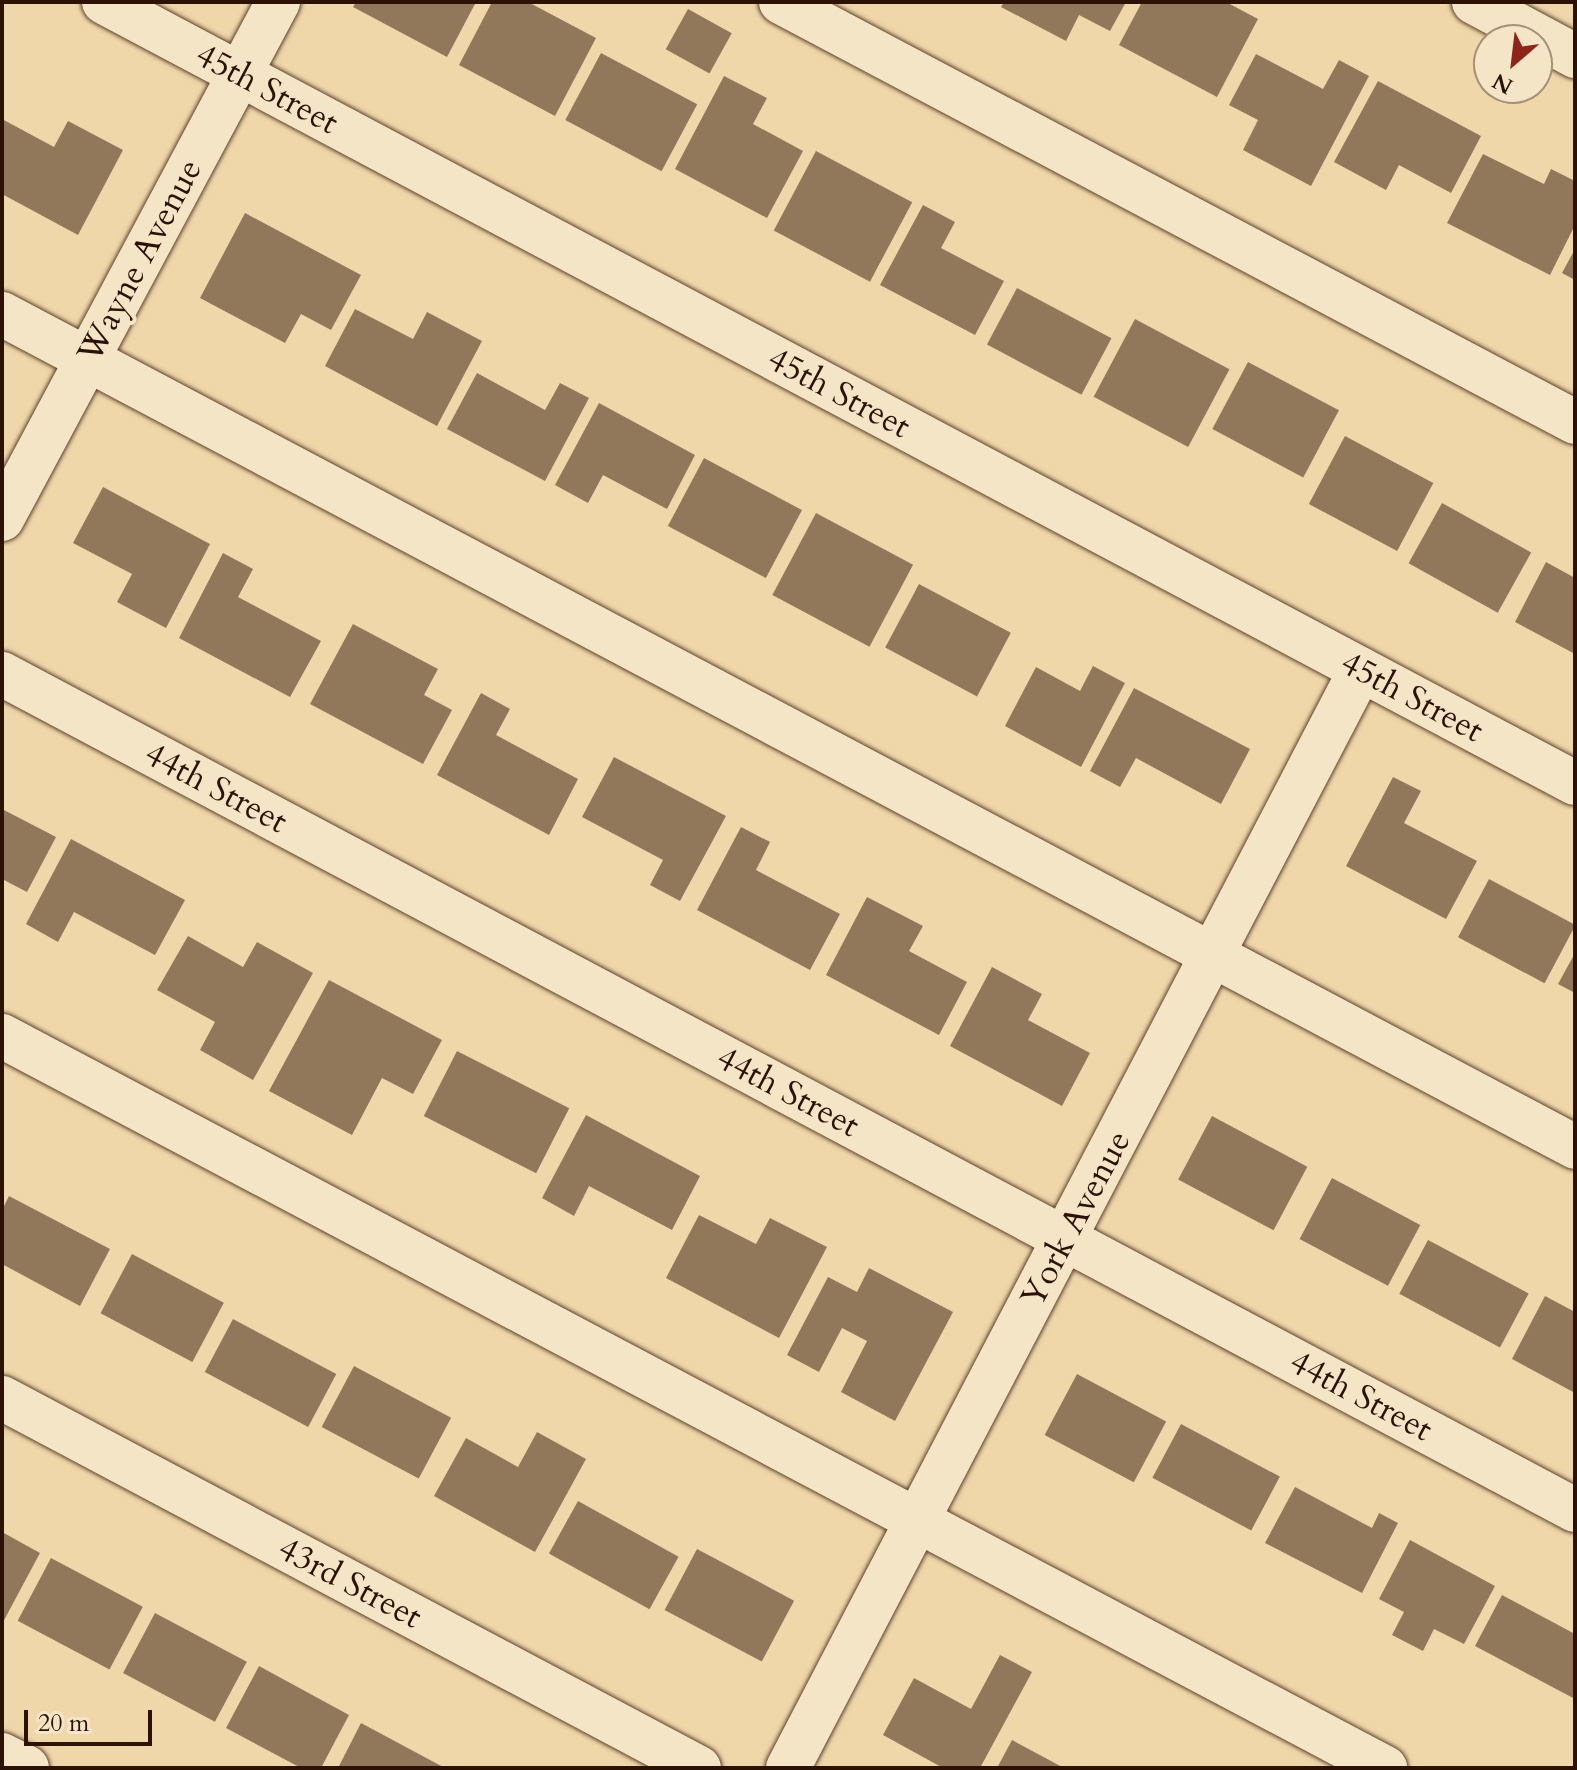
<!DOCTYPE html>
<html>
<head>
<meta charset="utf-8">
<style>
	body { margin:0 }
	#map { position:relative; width:1577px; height:1770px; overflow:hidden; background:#f0d7a9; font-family:Cardo,serif }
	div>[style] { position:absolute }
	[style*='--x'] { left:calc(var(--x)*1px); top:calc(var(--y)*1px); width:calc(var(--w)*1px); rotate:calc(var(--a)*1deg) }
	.building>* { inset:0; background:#92785a; transform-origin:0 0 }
	.roads { filter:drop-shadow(0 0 2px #5d432e) drop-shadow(0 0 2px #5d432e) }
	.minor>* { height:44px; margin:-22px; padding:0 22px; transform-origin:22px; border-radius:22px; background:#f5e5c7 }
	span { translate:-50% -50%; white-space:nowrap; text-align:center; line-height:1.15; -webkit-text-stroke:8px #f5e5c7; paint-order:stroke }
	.street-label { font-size:34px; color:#2c1205 }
	.frame { position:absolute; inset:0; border:4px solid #2c1205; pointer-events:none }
	.north { position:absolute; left:1473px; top:24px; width:80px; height:80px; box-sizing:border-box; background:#f5e5c7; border:2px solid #a59179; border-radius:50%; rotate:208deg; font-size:22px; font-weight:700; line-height:32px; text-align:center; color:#2c1205 }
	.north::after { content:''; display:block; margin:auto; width:28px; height:36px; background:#8f2418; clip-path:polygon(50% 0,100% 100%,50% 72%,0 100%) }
	.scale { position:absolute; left:24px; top:1710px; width:128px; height:36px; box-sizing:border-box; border:4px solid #2c1205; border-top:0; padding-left:10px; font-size:24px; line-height:28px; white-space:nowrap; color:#2c1205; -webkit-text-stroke:6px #f5e5c7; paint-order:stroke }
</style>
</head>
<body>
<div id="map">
	<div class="building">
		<i style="clip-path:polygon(356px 2px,476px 2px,447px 57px,353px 7px)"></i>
		<i style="clip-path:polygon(492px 2px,528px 2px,596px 38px,555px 116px,459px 65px)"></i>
		<i style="clip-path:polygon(1004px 2px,1126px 2px,1110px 31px,1079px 15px,1066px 41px,1001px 7px)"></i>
		<i style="clip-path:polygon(1142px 2px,1226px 2px,1258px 19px,1217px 97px,1119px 45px)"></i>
		<i style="left:688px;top:9px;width:50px;height:46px;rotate:29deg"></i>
		<i style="left:601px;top:53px;width:109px;height:76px;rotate:28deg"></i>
		<i style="clip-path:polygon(1256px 54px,1323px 89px,1339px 60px,1369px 76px,1311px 186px,1243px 150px,1258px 120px,1229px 105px)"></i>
		<i style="clip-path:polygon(724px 76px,767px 98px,753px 124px,803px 151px,767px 218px,675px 169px)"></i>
		<i style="clip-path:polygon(1378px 81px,1481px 136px,1451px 193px,1399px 165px,1386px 190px,1334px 162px)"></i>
		<i style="clip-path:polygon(2px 119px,54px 147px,68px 121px,123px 150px,78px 235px,2px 194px)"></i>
		<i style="left:816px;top:151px;width:109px;height:90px;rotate:28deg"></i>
		<i style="clip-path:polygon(1483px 154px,1544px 184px,1551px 169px,1575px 181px,1575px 225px,1550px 275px,1447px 223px)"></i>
		<i style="clip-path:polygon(923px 205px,955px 222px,941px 248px,1004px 281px,975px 335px,880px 285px)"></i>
		<i style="clip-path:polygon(245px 213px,361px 275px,331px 330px,301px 314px,285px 343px,200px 298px)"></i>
		<i style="clip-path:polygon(1575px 249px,1575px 280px,1562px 273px)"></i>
		<i style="left:1017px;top:288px;width:107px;height:64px;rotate:28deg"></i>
		<i style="clip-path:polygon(355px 309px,413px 339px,427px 312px,482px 341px,437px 426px,325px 366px)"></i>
		<i style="left:1135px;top:319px;width:107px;height:88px;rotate:28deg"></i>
		<i style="left:1248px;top:362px;width:103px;height:76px;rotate:28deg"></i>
		<i style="clip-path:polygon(477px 373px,545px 410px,560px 383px,589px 398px,545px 481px,447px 429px)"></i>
		<i style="clip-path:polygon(599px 403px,695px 455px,667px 509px,603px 475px,588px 503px,555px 485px)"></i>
		<i style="left:1345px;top:436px;width:100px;height:77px;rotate:28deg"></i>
		<i style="left:704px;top:458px;width:111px;height:77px;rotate:28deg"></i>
		<i style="clip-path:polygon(103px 487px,210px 544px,166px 628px,117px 602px,132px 574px,73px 543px)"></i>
		<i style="left:1442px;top:503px;width:102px;height:69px;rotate:29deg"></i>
		<i style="left:816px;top:513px;width:110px;height:93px;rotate:28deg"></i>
		<i style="clip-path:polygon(223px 553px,253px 569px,238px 597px,321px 641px,290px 697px,179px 638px)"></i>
		<i style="clip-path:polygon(1546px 562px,1575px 578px,1575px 654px,1515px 622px)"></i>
		<i style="left:919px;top:584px;width:104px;height:72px;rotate:28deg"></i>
		<i style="clip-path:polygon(353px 624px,438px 669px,424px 695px,452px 710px,423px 764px,310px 704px)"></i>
		<i style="clip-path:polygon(1093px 666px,1125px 683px,1081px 767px,1005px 726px,1036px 667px,1080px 691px)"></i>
		<i style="clip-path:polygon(1134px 688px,1250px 749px,1221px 804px,1136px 758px,1120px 787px,1090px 771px)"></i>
		<i style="clip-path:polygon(481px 693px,510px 709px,496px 735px,578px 779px,549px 835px,437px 775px)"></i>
		<i style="clip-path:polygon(614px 757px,726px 816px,680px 901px,650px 885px,663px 860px,582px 817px)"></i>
		<i style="clip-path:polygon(1393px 777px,1421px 791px,1404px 823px,1477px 861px,1446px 919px,1346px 866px)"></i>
		<i style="clip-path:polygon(2px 809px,56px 837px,27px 892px,2px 879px)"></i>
		<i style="clip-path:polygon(741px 827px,770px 842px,756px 870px,840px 914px,810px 970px,697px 910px)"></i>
		<i style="clip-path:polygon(71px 839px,185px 900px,155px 955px,74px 912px,58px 942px,26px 924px)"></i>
		<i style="left:1489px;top:879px;width:98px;height:66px;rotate:28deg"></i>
		<i style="clip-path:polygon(867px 897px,923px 926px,909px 951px,967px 982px,939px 1035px,826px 975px)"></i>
		<i style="clip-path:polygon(188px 936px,243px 967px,257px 942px,313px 973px,253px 1080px,200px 1050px,215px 1022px,157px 990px)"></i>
		<i style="clip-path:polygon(1575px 953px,1575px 993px,1558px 984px)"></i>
		<i style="clip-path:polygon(992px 967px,1042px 994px,1028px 1020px,1090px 1053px,1062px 1106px,950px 1046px)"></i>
		<i style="clip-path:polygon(329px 980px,442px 1040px,413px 1094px,382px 1078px,352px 1135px,269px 1091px)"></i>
		<i style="left:457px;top:1051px;width:126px;height:73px;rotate:27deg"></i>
		<i style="clip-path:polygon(586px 1115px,700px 1176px,672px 1230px,589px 1186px,574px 1216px,542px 1198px)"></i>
		<i style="left:1212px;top:1116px;width:108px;height:72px;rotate:28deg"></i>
		<i style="left:1332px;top:1178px;width:100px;height:69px;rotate:28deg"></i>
		<i style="clip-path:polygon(9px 1196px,110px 1249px,80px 1306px,2px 1264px,2px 1210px)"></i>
		<i style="clip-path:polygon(699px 1215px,756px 1244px,770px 1218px,827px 1247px,779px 1338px,666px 1278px)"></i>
		<i style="left:1428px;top:1240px;width:114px;height:61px;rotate:28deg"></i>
		<i style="left:132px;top:1254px;width:104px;height:67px;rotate:28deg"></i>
		<i style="clip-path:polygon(869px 1268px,953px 1312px,895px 1421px,841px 1392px,867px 1341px,842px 1328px,819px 1372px,787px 1355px,828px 1277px,857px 1292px)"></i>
		<i style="clip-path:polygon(1545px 1296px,1575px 1312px,1575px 1393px,1512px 1359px)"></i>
		<i style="left:233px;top:1319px;width:117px;height:60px;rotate:28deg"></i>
		<i style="left:354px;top:1366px;width:110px;height:69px;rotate:28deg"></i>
		<i style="left:1077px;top:1374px;width:101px;height:69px;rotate:28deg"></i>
		<i style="left:1181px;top:1424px;width:112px;height:61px;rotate:28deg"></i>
		<i style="clip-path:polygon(537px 1432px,586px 1459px,535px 1552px,434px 1496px,466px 1438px,518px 1467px)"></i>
		<i style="clip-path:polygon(1295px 1487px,1372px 1528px,1379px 1513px,1398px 1523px,1362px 1593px,1265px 1543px)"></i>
		<i style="left:578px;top:1501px;width:115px;height:60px;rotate:29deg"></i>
		<i style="clip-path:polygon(2px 1532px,40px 1553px,2px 1624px)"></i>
		<i style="clip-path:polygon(1410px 1540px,1495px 1586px,1464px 1644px,1434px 1629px,1423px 1651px,1392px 1635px,1404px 1612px,1379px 1599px)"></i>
		<i style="left:697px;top:1549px;width:110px;height:69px;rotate:28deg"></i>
		<i style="left:51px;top:1558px;width:104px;height:71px;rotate:28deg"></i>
		<i style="clip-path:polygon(1502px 1595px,1575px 1634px,1575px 1699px,1475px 1646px)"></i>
		<i style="left:155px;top:1613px;width:104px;height:68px;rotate:28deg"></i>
		<i style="clip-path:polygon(1000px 1655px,1032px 1672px,980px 1768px,943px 1768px,883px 1735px,914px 1678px,971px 1709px)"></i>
		<i style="clip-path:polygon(259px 1666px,349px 1715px,321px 1768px,301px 1768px,226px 1728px)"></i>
		<i style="clip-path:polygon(361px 1723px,445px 1768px,338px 1768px)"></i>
		<i style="clip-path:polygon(1012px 1740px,1064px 1768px,997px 1768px)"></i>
	</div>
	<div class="roads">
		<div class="minor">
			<i style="--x:104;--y:2;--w:1665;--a:27.97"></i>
			<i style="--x:781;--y:2;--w:898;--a:27.88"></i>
			<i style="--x:1474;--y:2;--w:115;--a:28.1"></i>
			<i style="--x:2;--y:314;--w:1780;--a:27.9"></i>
			<i style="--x:2;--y:519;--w:586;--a:-61.9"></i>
			<i style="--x:2;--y:674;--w:1781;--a:27.99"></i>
			<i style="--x:2;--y:1036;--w:1565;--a:27.89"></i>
			<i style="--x:2;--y:1398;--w:789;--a:27.96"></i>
			<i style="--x:2;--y:1755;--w:28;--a:27"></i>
			<i style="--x:788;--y:1768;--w:1239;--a:-62.46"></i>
		</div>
	</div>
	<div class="street-label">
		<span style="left:267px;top:89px;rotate:28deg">45th Street</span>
		<span style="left:140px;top:261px;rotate:-62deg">Wayne Avenue</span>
		<span style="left:839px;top:393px;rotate:28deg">45th Street</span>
		<span style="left:1412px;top:697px;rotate:28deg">45th Street</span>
		<span style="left:216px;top:788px;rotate:28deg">44th Street</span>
		<span style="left:788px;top:1092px;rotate:28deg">44th Street</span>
		<span style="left:1076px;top:1219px;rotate:-62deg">York Avenue</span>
		<span style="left:1361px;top:1396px;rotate:28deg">44th Street</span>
		<span style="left:350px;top:1583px;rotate:28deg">43rd Street</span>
	</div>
	<div class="frame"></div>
	<div class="north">N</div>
	<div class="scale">20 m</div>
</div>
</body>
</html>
